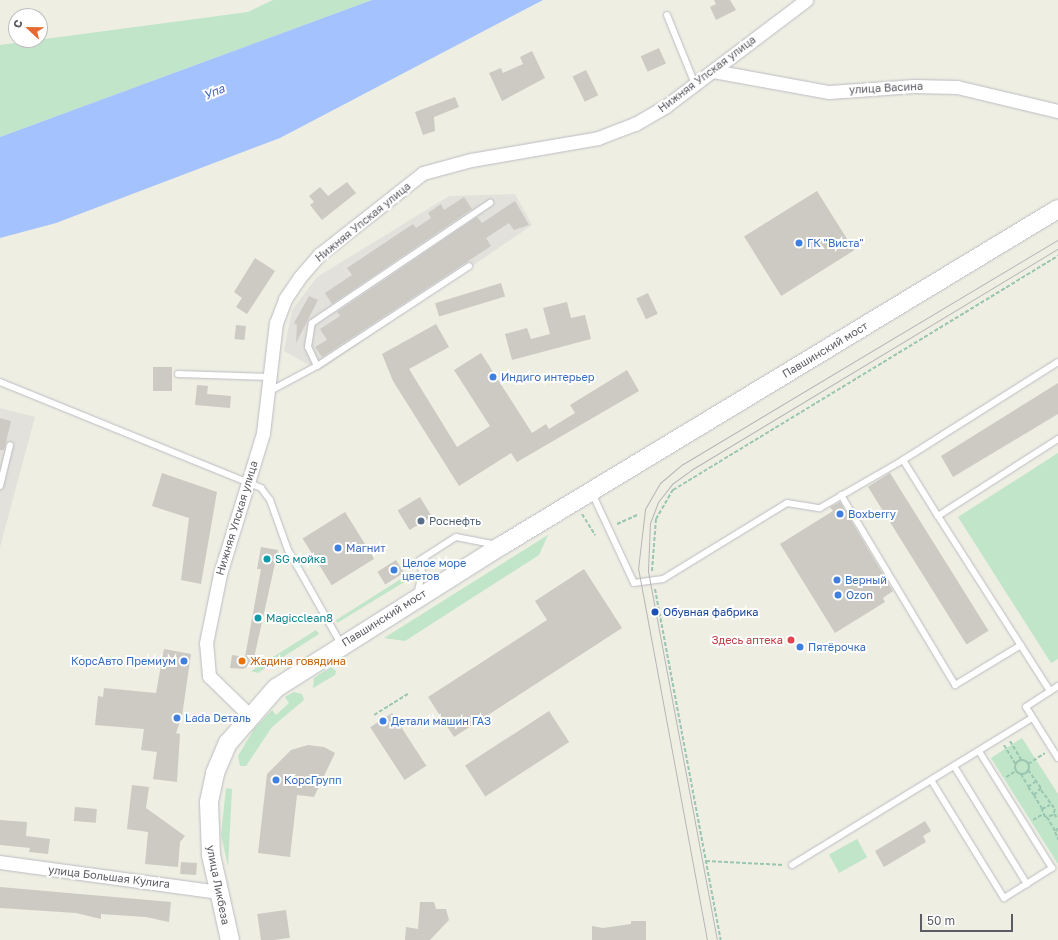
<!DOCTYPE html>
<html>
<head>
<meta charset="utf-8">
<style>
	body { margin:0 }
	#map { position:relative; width:1058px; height:940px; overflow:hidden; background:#eeeee3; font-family:"Golos Text",sans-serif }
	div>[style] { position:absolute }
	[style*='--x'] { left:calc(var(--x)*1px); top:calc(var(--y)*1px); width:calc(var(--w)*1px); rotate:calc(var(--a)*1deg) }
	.industrial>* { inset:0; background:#e2e1db }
	.green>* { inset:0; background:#c0e5c9; transform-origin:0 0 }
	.water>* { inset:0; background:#a4c2fd }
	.building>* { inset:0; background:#cccac3; transform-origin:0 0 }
	.path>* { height:2px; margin-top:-1px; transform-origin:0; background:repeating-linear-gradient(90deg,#9ac6b1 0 4px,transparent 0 6px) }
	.path>.ring { margin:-1px; padding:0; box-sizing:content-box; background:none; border:2px solid #9ac6b1; border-radius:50% }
	.roads { filter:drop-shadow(0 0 1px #bbbcc2) drop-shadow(0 0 1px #bbbcc2) }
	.lane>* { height:6px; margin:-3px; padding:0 3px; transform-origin:3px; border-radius:3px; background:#fff }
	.street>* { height:13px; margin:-6.5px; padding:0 6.5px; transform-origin:6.5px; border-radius:6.5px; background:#fff }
	.secondary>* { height:18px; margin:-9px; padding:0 9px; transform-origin:9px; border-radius:9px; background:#fff }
	.tram>* { height:1px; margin:-0.5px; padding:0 0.5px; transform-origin:0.5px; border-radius:0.5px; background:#b6b6b7 }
	.dots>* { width:11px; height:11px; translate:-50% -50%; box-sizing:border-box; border:2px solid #fff; border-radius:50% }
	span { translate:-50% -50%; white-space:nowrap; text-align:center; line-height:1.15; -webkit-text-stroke:4px #fff; paint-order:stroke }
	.street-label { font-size:11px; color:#5c5d64 }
	.shop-label { font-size:11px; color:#366cbe }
	.left { translate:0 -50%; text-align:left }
	.right { translate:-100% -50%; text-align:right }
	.service-label { font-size:11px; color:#4e5e75 }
	.culture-label { font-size:11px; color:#0d838f }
	.transit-label { font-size:11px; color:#164399 }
	.health-label { font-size:11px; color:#be3a42 }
	.food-label { font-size:11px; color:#c56008 }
	.water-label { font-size:12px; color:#4766c1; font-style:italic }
	.north { position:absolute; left:8px; top:8px; width:40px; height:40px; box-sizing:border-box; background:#fff; border:1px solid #bebec1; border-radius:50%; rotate:292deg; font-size:11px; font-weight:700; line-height:16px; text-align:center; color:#5c5d64 }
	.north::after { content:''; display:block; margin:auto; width:14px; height:18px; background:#e66a31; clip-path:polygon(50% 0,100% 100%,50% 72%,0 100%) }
	.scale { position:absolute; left:920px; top:914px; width:93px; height:18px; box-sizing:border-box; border:2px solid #5c5d64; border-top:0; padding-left:5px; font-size:12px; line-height:14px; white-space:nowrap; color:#5c5d64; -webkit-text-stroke:3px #fff; paint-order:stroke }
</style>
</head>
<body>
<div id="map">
	<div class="industrial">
		<i style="clip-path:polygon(515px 194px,532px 225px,319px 371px,284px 351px,292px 310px,317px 277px,449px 196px)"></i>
		<i style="clip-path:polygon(0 408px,35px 417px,0 547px)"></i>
	</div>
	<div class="green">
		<i style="clip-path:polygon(273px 0,372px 0,0 137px,0 45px,248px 12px)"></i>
		<i style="clip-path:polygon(1058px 453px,1058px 659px,1051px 663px,958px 517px)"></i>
		<i style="clip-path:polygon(548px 535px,539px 555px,405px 641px,384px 638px)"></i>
		<i style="clip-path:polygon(412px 572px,414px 576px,337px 623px,336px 620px)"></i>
		<i style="clip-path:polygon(316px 630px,319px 634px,258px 673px,251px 671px)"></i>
		<i style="clip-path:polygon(331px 667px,336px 671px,335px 675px,313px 688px,314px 678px)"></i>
		<i style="clip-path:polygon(294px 692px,302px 694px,304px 700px,272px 727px,246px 766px,240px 766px,238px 756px,254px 729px,272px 710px,276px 715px,289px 703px,285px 697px)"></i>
		<i style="clip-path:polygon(1022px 738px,1058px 794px,1058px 864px,991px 758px)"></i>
		<i style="clip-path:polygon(226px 788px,232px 789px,228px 866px,221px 835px)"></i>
		<i style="left:857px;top:839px;width:21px;height:32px;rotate:61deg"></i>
	</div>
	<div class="water">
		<i style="clip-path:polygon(372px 0,543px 0,280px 138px,56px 223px,0 238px,0 137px)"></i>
	</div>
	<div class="building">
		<i style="clip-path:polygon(714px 0,730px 0,736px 10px,716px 20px,710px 7px,716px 4px)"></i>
		<i style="left:659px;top:48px;width:17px;height:20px;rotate:66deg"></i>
		<i style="clip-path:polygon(532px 51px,545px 78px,502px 101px,489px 73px,501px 68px,503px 73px,523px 64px,520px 57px)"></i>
		<i style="left:586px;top:70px;width:28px;height:15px;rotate:64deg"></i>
		<i style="clip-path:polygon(455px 97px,459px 107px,434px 117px,435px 131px,423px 135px,415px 112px)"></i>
		<i style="clip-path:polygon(347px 182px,356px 193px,322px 220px,310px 205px,314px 202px,309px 196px,320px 187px,328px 196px)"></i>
		<i style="left:817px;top:191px;width:70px;height:86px;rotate:58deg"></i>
		<i style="clip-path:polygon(464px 197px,472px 209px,332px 304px,325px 293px,352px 275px,347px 268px,413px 224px,416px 228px,431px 218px,428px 213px,441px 204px,444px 210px)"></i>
		<i style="clip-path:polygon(515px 201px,529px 225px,514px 230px,509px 223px,486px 238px,491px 246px,322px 357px,315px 347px,327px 340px,320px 329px,340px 316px,337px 312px,477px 217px,482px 223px)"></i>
		<i style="clip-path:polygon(255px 258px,275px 271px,247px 314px,236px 307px,242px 298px,234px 292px)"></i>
		<i style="left:501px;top:283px;width:14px;height:69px;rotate:73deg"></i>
		<i style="left:648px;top:293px;width:23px;height:13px;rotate:65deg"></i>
		<i style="clip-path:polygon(309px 296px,318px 300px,296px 343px,297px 325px,294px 323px)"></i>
		<i style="clip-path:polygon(567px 302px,571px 318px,585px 315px,591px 339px,512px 360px,505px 334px,527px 328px,531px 339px,550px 334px,543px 308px)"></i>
		<i style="clip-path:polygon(436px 324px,449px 347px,409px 369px,457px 447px,490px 426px,454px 370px,481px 353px,532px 433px,546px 424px,549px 429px,575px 413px,570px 405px,627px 370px,639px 391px,517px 462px,511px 453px,459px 486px,393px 381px,382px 354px)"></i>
		<i style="left:236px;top:325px;width:10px;height:14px;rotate:6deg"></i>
		<i style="left:153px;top:367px;width:19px;height:24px"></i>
		<i style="clip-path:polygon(1058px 383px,1058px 414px,953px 477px,941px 456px)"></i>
		<i style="clip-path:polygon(197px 385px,208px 386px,207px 394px,231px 396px,230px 408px,195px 405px)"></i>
		<i style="clip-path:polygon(0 418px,11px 421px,4px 450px,0 450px)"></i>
		<i style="clip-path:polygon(162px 473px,217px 492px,201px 584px,181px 580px,189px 518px,152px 506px)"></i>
		<i style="left:890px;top:473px;width:186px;height:26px;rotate:58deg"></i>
		<i style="left:420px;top:497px;width:23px;height:26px;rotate:59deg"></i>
		<i style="clip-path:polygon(840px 502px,893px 591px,883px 598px,885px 602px,835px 633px,780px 544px,833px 511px,830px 507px)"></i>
		<i style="left:345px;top:512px;width:55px;height:50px;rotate:58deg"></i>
		<i style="clip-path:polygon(261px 547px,278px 550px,254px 658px,262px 659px,243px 669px,230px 668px,232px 655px,245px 657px,261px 569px,257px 569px)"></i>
		<i style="left:396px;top:560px;width:15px;height:22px;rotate:58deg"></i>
		<i style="clip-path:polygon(584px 569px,622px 628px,454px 737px,428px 697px,547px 620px,535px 601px)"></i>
		<i style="clip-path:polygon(164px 649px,191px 654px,182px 716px,176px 733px,180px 734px,177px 782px,153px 779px,157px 752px,141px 750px,144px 729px,95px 725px,98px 696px,103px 697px,104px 688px,156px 693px)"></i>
		<i style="left:549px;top:711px;width:37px;height:100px;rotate:57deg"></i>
		<i style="left:392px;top:713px;width:63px;height:26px;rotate:57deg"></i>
		<i style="clip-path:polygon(308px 745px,324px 747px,335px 753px,314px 797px,297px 795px,290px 857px,258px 853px,267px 774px,291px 750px)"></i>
		<i style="clip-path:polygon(132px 785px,149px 787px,146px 808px,185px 836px,180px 842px,178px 867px,145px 864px,148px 832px,127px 829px)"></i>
		<i style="left:75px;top:807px;width:22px;height:14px;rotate:5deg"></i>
		<i style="clip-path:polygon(0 820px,27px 822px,26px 836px,50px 839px,48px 854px,29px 852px,30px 848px,0 845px)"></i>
		<i style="clip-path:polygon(925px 821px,931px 831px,923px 836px,926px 842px,884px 867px,875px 851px)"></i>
		<i style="left:181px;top:862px;width:16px;height:12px;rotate:4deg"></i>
		<i style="clip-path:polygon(0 887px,171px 902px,169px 922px,146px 917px,101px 914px,101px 919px,76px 913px,0 908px)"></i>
		<i style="clip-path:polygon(420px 902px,434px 902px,436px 909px,446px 909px,449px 920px,430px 940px,405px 940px,406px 927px,418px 929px)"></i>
		<i style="left:286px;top:910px;width:28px;height:29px;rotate:82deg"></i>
		<i style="clip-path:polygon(631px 921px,646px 921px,646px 940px,592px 940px,592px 926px,603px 928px,631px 924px)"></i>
	</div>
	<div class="path">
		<i style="--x:582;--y:514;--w:25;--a:58"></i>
		<i style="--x:617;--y:524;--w:24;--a:-24"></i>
		<i style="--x:652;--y:571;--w:52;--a:-85.6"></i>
		<i style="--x:656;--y:519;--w:34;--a:-60"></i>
		<i style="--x:673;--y:490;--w:451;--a:-31.3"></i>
		<i style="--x:655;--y:589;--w:357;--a:79.4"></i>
		<i style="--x:374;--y:715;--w:40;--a:-32"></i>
		<i style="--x:1010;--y:741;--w:23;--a:59"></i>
		<i style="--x:1004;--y:745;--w:23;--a:59"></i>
		<i class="ring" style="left:1015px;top:760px;width:12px;height:12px"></i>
		<i style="--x:1028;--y:764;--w:20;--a:-33"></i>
		<i style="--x:1028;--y:770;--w:22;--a:54"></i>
		<i style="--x:1041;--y:788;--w:10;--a:135"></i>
		<i style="--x:1034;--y:795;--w:10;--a:-127"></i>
		<i style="--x:1028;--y:787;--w:9;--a:-36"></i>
		<i style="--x:1021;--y:774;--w:14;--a:60"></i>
		<i style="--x:1006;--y:777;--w:12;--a:-31"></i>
		<i style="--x:1041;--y:790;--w:24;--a:54"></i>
		<i style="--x:1055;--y:809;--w:6;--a:108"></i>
		<i style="--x:1053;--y:815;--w:8;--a:166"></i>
		<i style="--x:1045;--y:817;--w:9;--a:-111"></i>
		<i style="--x:1042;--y:809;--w:9;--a:-27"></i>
		<i style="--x:1034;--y:795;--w:16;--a:60"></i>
		<i style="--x:1054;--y:814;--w:6;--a:51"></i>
		<i style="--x:1047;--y:817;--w:16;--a:60"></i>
		<i style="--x:1033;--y:820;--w:12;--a:-31"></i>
		<i style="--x:1058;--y:828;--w:5;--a:127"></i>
		<i style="--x:1055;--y:832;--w:8;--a:67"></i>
		<i style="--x:706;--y:861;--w:78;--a:2.9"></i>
	</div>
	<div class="roads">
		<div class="lane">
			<i style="--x:667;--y:15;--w:74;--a:67.9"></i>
			<i style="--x:317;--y:366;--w:21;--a:-115"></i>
			<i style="--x:308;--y:347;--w:24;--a:-81"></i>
			<i style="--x:312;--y:323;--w:215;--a:-34"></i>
			<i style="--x:178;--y:374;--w:91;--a:1.9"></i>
			<i style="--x:0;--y:382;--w:282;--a:22.1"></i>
			<i style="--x:261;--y:488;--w:15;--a:53"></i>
			<i style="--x:270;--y:500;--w:53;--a:70.2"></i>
			<i style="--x:288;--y:550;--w:108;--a:60.6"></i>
			<i style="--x:268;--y:392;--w:55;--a:-28"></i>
			<i style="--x:317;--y:366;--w:182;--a:-33.3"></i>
			<i style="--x:903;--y:460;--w:66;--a:58"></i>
			<i style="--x:938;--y:516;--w:143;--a:-32.7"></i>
			<i style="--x:0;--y:486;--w:42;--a:-76.3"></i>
			<i style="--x:592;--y:493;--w:99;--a:65"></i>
			<i style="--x:634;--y:583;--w:29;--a:-8"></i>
			<i style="--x:663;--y:579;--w:145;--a:-31.5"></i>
			<i style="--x:787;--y:503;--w:33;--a:9"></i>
			<i style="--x:820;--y:508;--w:96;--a:-30"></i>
			<i style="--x:903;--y:460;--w:183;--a:-32.3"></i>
			<i style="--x:841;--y:495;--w:222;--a:59"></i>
			<i style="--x:955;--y:685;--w:77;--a:-31.2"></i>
			<i style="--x:938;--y:516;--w:208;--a:57.4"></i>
			<i style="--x:417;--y:595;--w:23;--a:-77"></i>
			<i style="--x:422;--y:573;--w:13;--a:-99"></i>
			<i style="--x:420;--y:560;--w:43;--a:-32.6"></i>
			<i style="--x:456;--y:537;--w:42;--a:11"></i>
			<i style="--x:1058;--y:686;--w:38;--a:147"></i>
			<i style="--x:1026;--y:707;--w:60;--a:57.9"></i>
			<i style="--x:954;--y:766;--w:139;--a:58.3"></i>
			<i style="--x:931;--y:780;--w:139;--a:58.3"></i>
			<i style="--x:1004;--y:898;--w:57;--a:-32"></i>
			<i style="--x:1052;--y:868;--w:138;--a:-122"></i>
			<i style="--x:792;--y:865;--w:281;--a:-31.5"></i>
		</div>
		<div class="street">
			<i style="--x:713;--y:71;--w:118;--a:10.3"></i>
			<i style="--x:829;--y:92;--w:85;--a:-4"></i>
			<i style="--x:914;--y:86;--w:43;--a:1.3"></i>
			<i style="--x:957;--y:87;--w:104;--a:13.4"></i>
			<i style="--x:249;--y:715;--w:56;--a:-135.7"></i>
			<i style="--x:209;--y:676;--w:33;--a:-95"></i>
			<i style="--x:206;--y:643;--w:70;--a:-78.5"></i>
			<i style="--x:220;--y:574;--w:147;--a:-73"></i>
			<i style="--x:263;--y:433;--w:111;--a:-83.3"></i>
			<i style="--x:276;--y:323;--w:26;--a:-69"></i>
			<i style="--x:285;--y:299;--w:25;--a:-56"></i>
			<i style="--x:299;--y:278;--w:32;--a:-49"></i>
			<i style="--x:320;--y:254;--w:131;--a:-38.2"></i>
			<i style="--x:423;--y:173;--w:50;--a:-15.2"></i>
			<i style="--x:471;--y:160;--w:129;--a:-9.8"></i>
			<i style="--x:598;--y:138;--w:40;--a:-21"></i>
			<i style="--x:635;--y:124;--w:36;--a:-30"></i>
			<i style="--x:666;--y:106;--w:176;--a:-37.1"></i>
			<i style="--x:0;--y:862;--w:220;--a:7.8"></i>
		</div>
		<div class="secondary">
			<i style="--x:230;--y:940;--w:87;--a:-102.6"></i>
			<i style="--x:211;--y:855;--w:53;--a:-92.2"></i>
			<i style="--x:209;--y:802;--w:30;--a:-78"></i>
			<i style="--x:215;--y:773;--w:33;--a:-67"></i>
			<i style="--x:228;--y:743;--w:73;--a:-48.9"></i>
			<i style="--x:276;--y:688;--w:266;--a:-32.3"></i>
			<i style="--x:501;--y:546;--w:651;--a:-31.18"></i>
		</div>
	</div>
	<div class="tram">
		<i style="--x:707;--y:940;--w:377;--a:-100.5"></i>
		<i style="--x:638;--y:569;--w:60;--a:-83.3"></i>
		<i style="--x:645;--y:509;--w:30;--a:-60"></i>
		<i style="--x:660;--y:483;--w:30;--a:-40"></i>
		<i style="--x:683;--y:464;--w:437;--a:-30.9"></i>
		<i style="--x:717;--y:940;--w:376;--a:-100.6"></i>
		<i style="--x:648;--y:570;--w:47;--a:-87.6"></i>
		<i style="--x:650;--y:523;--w:22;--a:-69"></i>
		<i style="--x:658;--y:502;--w:23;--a:-52"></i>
		<i style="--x:672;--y:484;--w:24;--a:-36"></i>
		<i style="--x:691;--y:470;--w:428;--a:-31.1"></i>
	</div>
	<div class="dots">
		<i style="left:799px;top:243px;background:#3f7fe0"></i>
		<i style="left:493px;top:377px;background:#3f7fe0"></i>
		<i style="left:840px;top:514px;background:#3f7fe0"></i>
		<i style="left:421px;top:521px;background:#5c6f8a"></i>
		<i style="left:338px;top:548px;background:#3f7fe0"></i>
		<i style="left:267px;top:559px;background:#0f9aa8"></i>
		<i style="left:394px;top:570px;background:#3f7fe0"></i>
		<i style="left:837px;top:580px;background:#3f7fe0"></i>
		<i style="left:838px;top:595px;background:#3f7fe0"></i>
		<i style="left:655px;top:612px;background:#1a4fb4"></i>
		<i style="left:258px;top:618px;background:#0f9aa8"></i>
		<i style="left:791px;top:640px;background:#e0444e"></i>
		<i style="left:800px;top:647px;background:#3f7fe0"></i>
		<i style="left:184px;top:661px;background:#3f7fe0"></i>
		<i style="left:242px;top:661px;background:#e8710a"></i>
		<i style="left:177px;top:718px;background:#3f7fe0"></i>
		<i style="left:383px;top:721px;background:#3f7fe0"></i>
		<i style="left:276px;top:780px;background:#3f7fe0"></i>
	</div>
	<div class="street-label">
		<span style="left:707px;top:74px;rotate:-37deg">Нижняя Упская улица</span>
		<span style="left:886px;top:88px;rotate:-3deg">улица Васина</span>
		<span style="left:363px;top:222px;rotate:-39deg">Нижняя Упская улица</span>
		<span style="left:825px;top:350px;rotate:-31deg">Павшинский мост</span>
		<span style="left:237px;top:518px;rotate:-73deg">Нижняя Упская улица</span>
		<span style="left:384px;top:618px;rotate:-32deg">Павшинский мост</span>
		<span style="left:109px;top:877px;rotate:7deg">улица Большая Кулига</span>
		<span style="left:218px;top:885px;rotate:79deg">улица Ликбеза</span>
	</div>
	<div class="shop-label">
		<span class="left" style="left:807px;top:243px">ГК "Виста"</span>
		<span class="left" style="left:501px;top:377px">Индиго интерьер</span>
		<span class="left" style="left:848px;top:514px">Boxberry</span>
		<span class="left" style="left:346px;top:548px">Магнит</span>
		<span class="left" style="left:402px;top:570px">Целое море<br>цветов</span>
		<span class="left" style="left:845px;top:580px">Верный</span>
		<span class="left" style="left:846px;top:595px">Ozon</span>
		<span class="left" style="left:808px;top:647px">Пятёрочка</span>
		<span class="right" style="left:176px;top:661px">КорсАвто Премиум</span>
		<span class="left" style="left:185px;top:718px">Lada Dеталь</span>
		<span class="left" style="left:391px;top:721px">Детали машин ГАЗ</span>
		<span class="left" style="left:284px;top:780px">КорсГрупп</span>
	</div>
	<div class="service-label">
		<span class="left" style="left:429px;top:521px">Роснефть</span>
	</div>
	<div class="culture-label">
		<span class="left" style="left:275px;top:559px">SG мойка</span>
		<span class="left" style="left:266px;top:618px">Magicclean8</span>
	</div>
	<div class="transit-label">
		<span class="left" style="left:663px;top:612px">Обувная фабрика</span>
	</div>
	<div class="health-label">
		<span class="right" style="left:783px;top:640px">Здесь аптека</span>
	</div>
	<div class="food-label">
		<span class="left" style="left:250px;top:661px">Жадина говядина</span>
	</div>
	<div class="water-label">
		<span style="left:214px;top:92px;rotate:-23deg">Упа</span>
	</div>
	<div class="north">С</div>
	<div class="scale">50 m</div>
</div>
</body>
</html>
